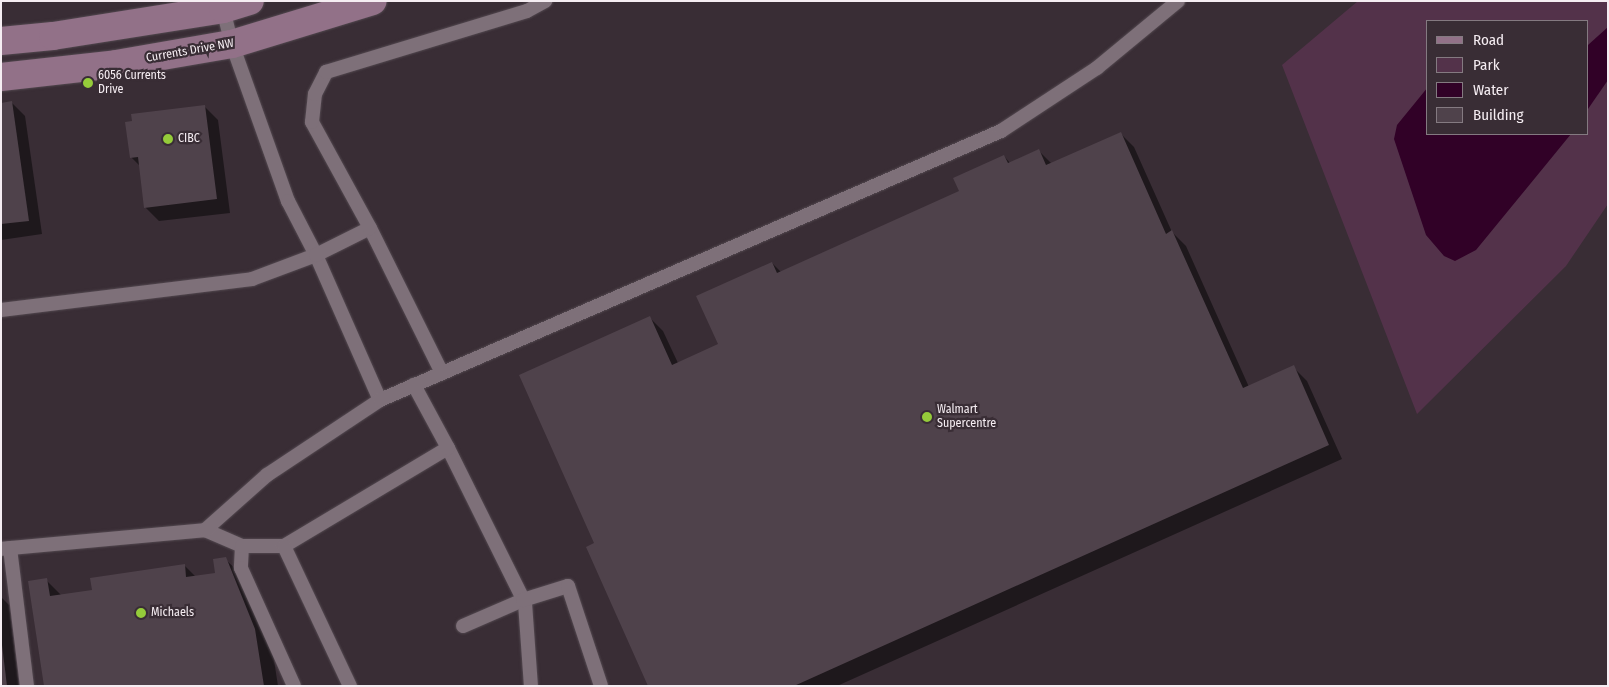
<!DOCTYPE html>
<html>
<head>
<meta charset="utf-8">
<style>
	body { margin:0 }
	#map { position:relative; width:1609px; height:687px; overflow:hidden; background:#392d35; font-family:"Fira Sans Condensed",sans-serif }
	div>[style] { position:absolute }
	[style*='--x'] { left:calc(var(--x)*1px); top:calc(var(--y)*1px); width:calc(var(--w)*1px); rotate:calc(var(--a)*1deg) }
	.green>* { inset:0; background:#53324a }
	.water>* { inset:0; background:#310127 }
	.shadow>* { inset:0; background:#0007 }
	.building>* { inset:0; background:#4f424b }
	.roads { filter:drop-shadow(0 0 1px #534950) drop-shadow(0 0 1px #534950) }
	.lane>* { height:14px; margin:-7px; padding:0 7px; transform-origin:7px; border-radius:7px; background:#7e7079 }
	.secondary>* { height:28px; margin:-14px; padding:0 14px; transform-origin:14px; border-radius:14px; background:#927188 }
	.dots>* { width:14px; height:14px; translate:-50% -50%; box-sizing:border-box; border:2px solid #392d35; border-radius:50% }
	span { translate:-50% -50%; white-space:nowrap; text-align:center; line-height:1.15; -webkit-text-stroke:4.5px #392d35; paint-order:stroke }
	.street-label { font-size:12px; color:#f5edf2 }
	.poi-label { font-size:12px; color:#f5edf2 }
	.left { translate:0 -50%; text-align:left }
	.frame { position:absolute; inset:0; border:2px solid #f5edf2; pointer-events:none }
	.legend { position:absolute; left:1426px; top:20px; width:162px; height:115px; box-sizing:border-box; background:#392d35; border:1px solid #847a81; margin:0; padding:6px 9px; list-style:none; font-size:15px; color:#f5edf2 }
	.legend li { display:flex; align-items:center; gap:10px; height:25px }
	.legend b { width:25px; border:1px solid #847a81 }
</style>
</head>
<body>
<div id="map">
	<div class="green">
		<i style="clip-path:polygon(evenodd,1358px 1px,1608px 1px,1608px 204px,1566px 266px,1417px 414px,1282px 65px,1358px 1px,1428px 21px,1588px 21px,1588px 134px,1428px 134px,1428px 21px)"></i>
	</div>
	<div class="water">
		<i style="clip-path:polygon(1608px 27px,1608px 80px,1588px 109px,1588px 45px)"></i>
		<i style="clip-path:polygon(1428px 87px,1428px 134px,1571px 134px,1476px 250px,1455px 261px,1444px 256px,1426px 235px,1394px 139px,1397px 125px)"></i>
	</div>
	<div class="shadow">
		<i style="clip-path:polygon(12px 103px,25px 116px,42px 234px,1px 240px,1px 104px)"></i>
		<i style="clip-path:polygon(204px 106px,218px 120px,230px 213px,159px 221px,145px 207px,140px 166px,131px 157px)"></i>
		<i style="clip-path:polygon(1120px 133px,1134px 147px,1172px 232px,1186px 246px,1249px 387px,1293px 367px,1307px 381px,1342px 459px,837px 686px,649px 686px,595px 544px,650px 318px,663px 331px,678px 363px,719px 345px,772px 263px,781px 272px,961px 191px,1004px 156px,1010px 163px,1038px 150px,1052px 164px)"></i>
		<i style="clip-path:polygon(225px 559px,243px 576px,272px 647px,278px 686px,45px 686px,46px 580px,62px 596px,94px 591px,184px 565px,196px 577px,217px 574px)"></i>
		<i style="clip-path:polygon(1px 597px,9px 605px,19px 686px,1px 686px)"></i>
	</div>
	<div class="building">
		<i style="clip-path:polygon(12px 101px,29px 221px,1px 224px,1px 103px)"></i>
		<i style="clip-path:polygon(205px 105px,217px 199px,144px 208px,138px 157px,130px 158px,125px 122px,132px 121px,131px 114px)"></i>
		<i style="clip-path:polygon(1121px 132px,1166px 234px,1172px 230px,1243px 388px,1294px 365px,1329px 445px,794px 686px,648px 686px,586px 547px,594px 543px,519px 375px,650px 316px,672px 365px,718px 344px,696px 296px,772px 262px,777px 273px,959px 191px,953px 178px,1004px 155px,1008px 163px,1039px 149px,1046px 165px)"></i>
		<i style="clip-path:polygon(226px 557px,255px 629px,264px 686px,44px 686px,28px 581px,47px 578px,50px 596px,92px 590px,90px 578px,185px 564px,186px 577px,215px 573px,213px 559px)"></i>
		<i style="clip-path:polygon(2px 645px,7px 686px,1px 686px)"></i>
	</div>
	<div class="roads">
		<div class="lane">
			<i style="--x:223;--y:9;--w:36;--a:76"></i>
			<i style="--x:232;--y:44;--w:167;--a:70.4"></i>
			<i style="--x:288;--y:201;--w:61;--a:62.6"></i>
			<i style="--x:316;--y:255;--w:158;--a:66.2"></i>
			<i style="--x:370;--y:228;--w:162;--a:63.6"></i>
			<i style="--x:1;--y:310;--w:253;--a:-7"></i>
			<i style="--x:252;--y:279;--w:68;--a:-20.6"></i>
			<i style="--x:316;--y:255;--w:60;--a:-26.6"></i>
			<i style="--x:370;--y:228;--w:121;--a:-118.7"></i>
			<i style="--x:312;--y:122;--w:28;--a:-84"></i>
			<i style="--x:315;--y:94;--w:25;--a:-63"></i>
			<i style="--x:326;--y:72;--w:210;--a:-16.9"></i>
			<i style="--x:527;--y:11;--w:21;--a:-29"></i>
			<i style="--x:448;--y:448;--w:173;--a:63.6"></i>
			<i style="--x:525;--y:603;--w:83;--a:85.9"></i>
			<i style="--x:205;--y:530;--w:40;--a:23.4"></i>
			<i style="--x:242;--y:546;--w:22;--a:93"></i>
			<i style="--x:241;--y:568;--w:129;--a:65.8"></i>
			<i style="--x:242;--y:546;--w:42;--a:0"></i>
			<i style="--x:284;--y:546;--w:191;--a:-30.9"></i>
			<i style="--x:448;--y:448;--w:72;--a:-118.4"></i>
			<i style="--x:284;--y:546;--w:155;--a:64.8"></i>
			<i style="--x:10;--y:548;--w:139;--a:83"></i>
			<i style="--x:1;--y:549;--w:205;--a:-5.3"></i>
			<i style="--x:205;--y:530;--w:83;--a:-41.6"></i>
			<i style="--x:267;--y:475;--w:136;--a:-33.6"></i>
			<i style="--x:380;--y:400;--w:677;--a:-23.42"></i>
			<i style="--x:1001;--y:131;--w:115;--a:-33.3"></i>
			<i style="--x:1097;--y:68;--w:105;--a:-39.6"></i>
			<i style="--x:463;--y:626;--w:65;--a:-23.4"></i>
			<i style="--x:523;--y:600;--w:47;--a:-17.3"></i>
			<i style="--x:568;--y:586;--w:105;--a:71.7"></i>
		</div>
		<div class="secondary">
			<i style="--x:1;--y:41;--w:52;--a:-5.5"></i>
			<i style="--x:53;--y:36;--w:172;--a:-9"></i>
			<i style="--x:223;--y:9;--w:28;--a:-17"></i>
			<i style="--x:1;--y:77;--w:116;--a:-6.4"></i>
			<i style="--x:116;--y:64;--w:118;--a:-9.8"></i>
			<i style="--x:232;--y:44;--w:147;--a:-17"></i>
		</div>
	</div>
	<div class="dots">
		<i style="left:88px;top:83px;background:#95cc3a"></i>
		<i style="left:168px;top:139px;background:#95cc3a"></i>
		<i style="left:927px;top:417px;background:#95cc3a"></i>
		<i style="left:141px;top:613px;background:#95cc3a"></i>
	</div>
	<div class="street-label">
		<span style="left:190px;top:51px;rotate:-10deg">Currents Drive NW</span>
	</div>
	<div class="poi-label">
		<span class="left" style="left:98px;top:83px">6056 Currents<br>Drive</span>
		<span class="left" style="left:178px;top:139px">CIBC</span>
		<span class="left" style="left:937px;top:417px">Walmart<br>Supercentre</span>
		<span class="left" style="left:151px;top:613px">Michaels</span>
	</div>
	<div class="frame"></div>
	<ul class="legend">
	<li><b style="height:6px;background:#927188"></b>Road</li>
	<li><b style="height:14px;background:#53324a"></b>Park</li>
	<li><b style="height:14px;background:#310127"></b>Water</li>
	<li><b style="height:14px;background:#4f424b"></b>Building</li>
	</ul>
</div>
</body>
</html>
